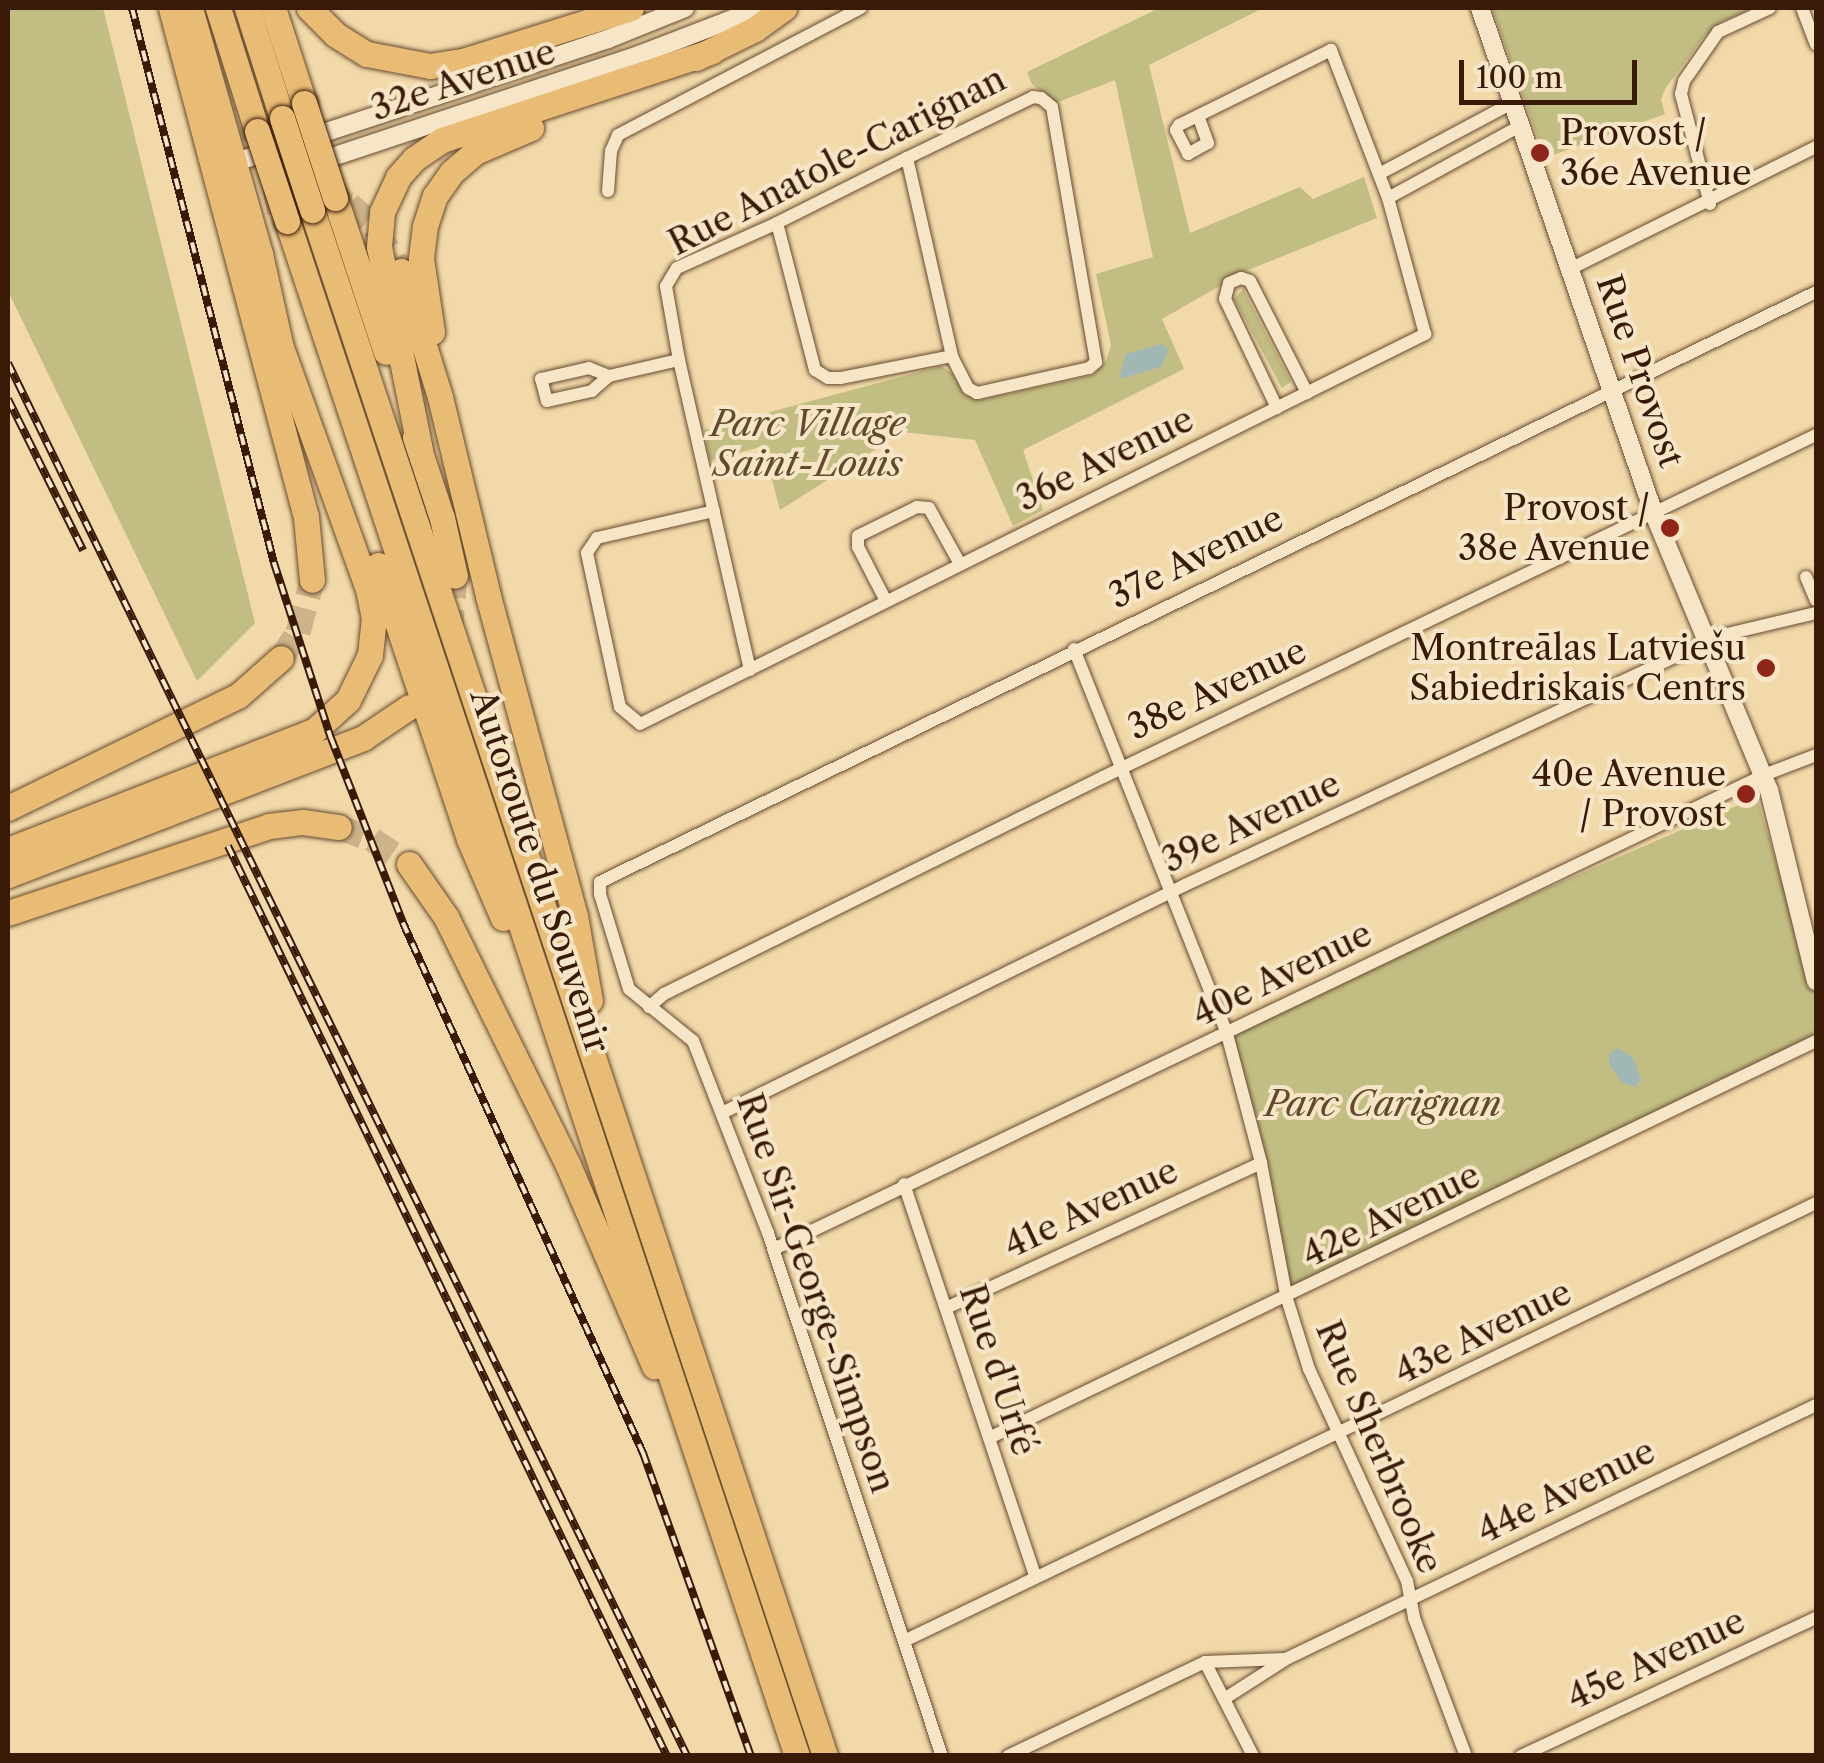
<!DOCTYPE html>
<html>
<head>
<meta charset="utf-8">
<style>
	body { margin:0 }
	#map { position:relative; width:1824px; height:1763px; overflow:hidden; background:#f1d9a9; font-family:"Libre Caslon Text",serif }
	div>[style] { position:absolute }
	[style*='--x'] { left:calc(var(--x)*1px); top:calc(var(--y)*1px); width:calc(var(--w)*1px); rotate:calc(var(--a)*1deg) }
	.green>* { inset:0; background:#c2bd82 }
	.water>* { inset:0; background:#a1b7b5 }
	.motorway-tunnel>* { height:25px; margin-top:-12.5px; transform-origin:0; background:repeating-linear-gradient(90deg,#ccb389 0 25px,transparent 0 37px) }
	.roads { filter:drop-shadow(0 0 2px #674a30) drop-shadow(0 0 2px #674a30) }
	.minor>* { height:12px; margin:-6px; padding:0 6px; transform-origin:6px; border-radius:6px; background:#f6e6c7 }
	.tertiary>* { height:18px; margin:-9px; padding:0 9px; transform-origin:9px; border-radius:9px; background:#f6e6c7 }
	.secondary>* { height:18px; margin:-9px; padding:0 9px; transform-origin:9px; border-radius:9px; background:#f6e6c7 }
	.motorway>* { height:25px; margin:-12.5px; padding:0 12.5px; transform-origin:12.5px; border-radius:12.5px; background:#e8bc74 }
	.rail>* { height:8px; margin-top:-4px; transform-origin:0; background:repeating-linear-gradient(90deg,#f6e6c7 0 11px,#391a07 0 22px); box-sizing:border-box; border-block:2px solid #391a07 }
	.bridges { filter:drop-shadow(0 0 2px #391a07) drop-shadow(0 0 2px #391a07) }
	.motorway-bridge>* { height:25px; margin:-12.5px; padding:0 12.5px; transform-origin:12.5px; border-radius:12.5px; background:#e8bc74 }
	.dots>* { width:28px; height:28px; translate:-50% -50%; box-sizing:border-box; border:5px solid #f6e6c7; border-radius:50% }
	span { translate:-50% -50%; white-space:nowrap; text-align:center; line-height:1.15; -webkit-text-stroke:8px #f6e6c7; paint-order:stroke }
	.street-label { font-size:35px; color:#391a07 }
	.poi-label { font-size:35px; color:#391a07 }
	.left { translate:0 -50%; text-align:left }
	.right { translate:-100% -50%; text-align:right }
	.park-label { font-size:35px; color:#624b2c; font-style:italic }
	.frame { position:absolute; inset:0; border:10px solid #391a07; pointer-events:none }
	.scale { position:absolute; left:1459px; top:60px; width:178px; height:45px; box-sizing:border-box; border:5px solid #391a07; border-top:0; padding-left:12px; font-size:30px; line-height:35px; white-space:nowrap; color:#391a07; -webkit-text-stroke:8px #f6e6c7; paint-order:stroke }
</style>
</head>
<body>
<div id="map">
	<div class="green">
		<i style="clip-path:polygon(8px 8px,103px 8px,255px 623px,197px 681px,8px 291px)"></i>
		<i style="clip-path:polygon(1159px 8px,1263px 8px,1149px 65px,1190px 233px,1300px 187px,1313px 199px,1364px 177px,1377px 218px,1246px 271px,1162px 319px,1184px 369px,1023px 450px,1043px 510px,1013px 526px,975px 440px,903px 432px,780px 510px,763px 446px,710px 461px,704px 430px,941px 366px,952px 373px,965px 395px,981px 400px,1093px 375px,1106px 361px,1111px 345px,1096px 274px,1153px 257px,1115px 80px,1056px 103px,1032px 84px,1027px 72px)"></i>
		<i style="clip-path:polygon(1492px 8px,1753px 8px,1721px 22px,1703px 38px,1665px 89px,1661px 100px,1665px 114px,1545px 158px)"></i>
		<i style="clip-path:polygon(1243px 289px,1291px 382px,1282px 388px,1234px 299px)"></i>
		<i style="clip-path:polygon(1757px 797px,1816px 999px,1816px 1039px,1288px 1298px,1228px 1027px)"></i>
	</div>
	<div class="water">
		<i style="clip-path:polygon(1161px 344px,1169px 349px,1161px 367px,1119px 379px,1126px 354px)"></i>
		<i style="clip-path:polygon(1618px 1048px,1633px 1058px,1641px 1080px,1635px 1087px,1621px 1082px,1609px 1063px,1609px 1055px)"></i>
	</div>
	<div class="motorway-tunnel">
		<i style="--x:265;--y:202;--w:49;--a:-10.6"></i>
		<i style="--x:313;--y:193;--w:38;--a:17"></i>
		<i style="--x:349;--y:204;--w:35;--a:41"></i>
		<i style="--x:375;--y:227;--w:51;--a:59.4"></i>
		<i style="--x:450;--y:634;--w:58;--a:-85.1"></i>
		<i style="--x:281;--y:658;--w:31;--a:-57"></i>
		<i style="--x:298;--y:632;--w:54;--a:-74.9"></i>
		<i style="--x:339;--y:827;--w:35;--a:20"></i>
		<i style="--x:372;--y:839;--w:45;--a:34"></i>
	</div>
	<div class="roads">
		<div class="minor">
			<i style="--x:1802;--y:8;--w:39;--a:69"></i>
			<i style="--x:1379;--y:174;--w:151;--a:-28.1"></i>
			<i style="--x:608;--y:191;--w:40;--a:-85.7"></i>
			<i style="--x:611;--y:151;--w:17;--a:-66"></i>
			<i style="--x:618;--y:135;--w:274;--a:-27.6"></i>
			<i style="--x:1388;--y:198;--w:150;--a:-28.6"></i>
			<i style="--x:1710;--y:204;--w:114;--a:-104.8"></i>
			<i style="--x:1681;--y:94;--w:13;--a:-77"></i>
			<i style="--x:1684;--y:81;--w:60;--a:-55.2"></i>
			<i style="--x:1718;--y:32;--w:57;--a:-24.8"></i>
			<i style="--x:777;--y:223;--w:152;--a:75.5"></i>
			<i style="--x:815;--y:370;--w:15;--a:32"></i>
			<i style="--x:828;--y:378;--w:13;--a:0"></i>
			<i style="--x:841;--y:378;--w:113;--a:-11.2"></i>
			<i style="--x:1570;--y:269;--w:275;--a:-26.4"></i>
			<i style="--x:609;--y:376;--w:23;--a:139"></i>
			<i style="--x:592;--y:391;--w:46;--a:167.5"></i>
			<i style="--x:547;--y:401;--w:23;--a:-105"></i>
			<i style="--x:541;--y:379;--w:49;--a:-12.9"></i>
			<i style="--x:589;--y:368;--w:22;--a:22"></i>
			<i style="--x:609;--y:376;--w:72;--a:-12.9"></i>
			<i style="--x:1277;--y:408;--w:121;--a:-115.5"></i>
			<i style="--x:1225;--y:299;--w:16;--a:-76"></i>
			<i style="--x:1229;--y:283;--w:13;--a:-23"></i>
			<i style="--x:1241;--y:278;--w:9;--a:18"></i>
			<i style="--x:1250;--y:281;--w:126;--a:63"></i>
			<i style="--x:714;--y:511;--w:120;--a:167"></i>
			<i style="--x:597;--y:538;--w:18;--a:124"></i>
			<i style="--x:587;--y:553;--w:157;--a:77.9"></i>
			<i style="--x:620;--y:707;--w:26;--a:40"></i>
			<i style="--x:640;--y:724;--w:877;--a:-26.42"></i>
			<i style="--x:1425;--y:334;--w:141;--a:-105.2"></i>
			<i style="--x:1388;--y:198;--w:159;--a:-111.1"></i>
			<i style="--x:1331;--y:50;--w:169;--a:153.7"></i>
			<i style="--x:1179;--y:125;--w:6;--a:121"></i>
			<i style="--x:1176;--y:130;--w:27;--a:63"></i>
			<i style="--x:1188;--y:154;--w:23;--a:-29"></i>
			<i style="--x:1208;--y:143;--w:29;--a:-110"></i>
			<i style="--x:1806;--y:577;--w:25;--a:67"></i>
			<i style="--x:886;--y:601;--w:61;--a:-117.4"></i>
			<i style="--x:858;--y:547;--w:11;--a:-90"></i>
			<i style="--x:858;--y:536;--w:66;--a:-26.2"></i>
			<i style="--x:917;--y:507;--w:12;--a:5"></i>
			<i style="--x:929;--y:508;--w:64;--a:61"></i>
			<i style="--x:1074;--y:649;--w:414;--a:68.3"></i>
			<i style="--x:1227;--y:1034;--w:133;--a:75.2"></i>
			<i style="--x:1261;--y:1163;--w:138;--a:79.2"></i>
			<i style="--x:1287;--y:1299;--w:73;--a:72.6"></i>
			<i style="--x:1309;--y:1369;--w:234;--a:65.2"></i>
			<i style="--x:1407;--y:1581;--w:38;--a:79"></i>
			<i style="--x:1414;--y:1618;--w:147;--a:69.4"></i>
			<i style="--x:750;--y:670;--w:318;--a:-102.9"></i>
			<i style="--x:679;--y:360;--w:75;--a:-100"></i>
			<i style="--x:666;--y:286;--w:21;--a:-59"></i>
			<i style="--x:677;--y:268;--w:110;--a:-24.2"></i>
			<i style="--x:777;--y:223;--w:145;--a:-26.6"></i>
			<i style="--x:907;--y:158;--w:140;--a:-25.8"></i>
			<i style="--x:1033;--y:97;--w:8;--a:7"></i>
			<i style="--x:1041;--y:98;--w:14;--a:39"></i>
			<i style="--x:1052;--y:107;--w:259;--a:80.2"></i>
			<i style="--x:1096;--y:362;--w:9;--a:139"></i>
			<i style="--x:1089;--y:368;--w:115;--a:167.4"></i>
			<i style="--x:977;--y:393;--w:10;--a:-151"></i>
			<i style="--x:968;--y:388;--w:36;--a:-117"></i>
			<i style="--x:952;--y:356;--w:203;--a:-102.8"></i>
			<i style="--x:649;--y:1007;--w:20;--a:-41"></i>
			<i style="--x:664;--y:994;--w:490;--a:-26.3"></i>
			<i style="--x:1103;--y:777;--w:791;--a:-25.63"></i>
			<i style="--x:722;--y:1113;--w:516;--a:-26.22"></i>
			<i style="--x:1185;--y:885;--w:561;--a:-24.97"></i>
			<i style="--x:1694;--y:648;--w:32;--a:-24"></i>
			<i style="--x:1723;--y:635;--w:96;--a:-13.3"></i>
			<i style="--x:904;--y:1184;--w:413;--a:71.5"></i>
			<i style="--x:774;--y:1249;--w:1098;--a:-25.58"></i>
			<i style="--x:1764;--y:775;--w:56;--a:-21"></i>
			<i style="--x:946;--y:1308;--w:347;--a:-24.7"></i>
			<i style="--x:989;--y:1438;--w:917;--a:-25.64"></i>
			<i style="--x:904;--y:1641;--w:1012;--a:-25.65"></i>
			<i style="--x:1205;--y:1662;--w:106;--a:62.9"></i>
			<i style="--x:1224;--y:1699;--w:76;--a:-32.6"></i>
			<i style="--x:1288;--y:1658;--w:585;--a:-25.6"></i>
			<i style="--x:942;--y:1756;--w:551;--a:-108.4"></i>
			<i style="--x:768;--y:1233;--w:206;--a:-111.3"></i>
			<i style="--x:693;--y:1041;--w:82;--a:-140.9"></i>
			<i style="--x:629;--y:989;--w:99;--a:-107"></i>
			<i style="--x:600;--y:894;--w:12;--a:-90"></i>
			<i style="--x:600;--y:882;--w:1352;--a:-25.88"></i>
			<i style="--x:1008;--y:1756;--w:218;--a:-25.5"></i>
			<i style="--x:1205;--y:1662;--w:79;--a:-2.2"></i>
			<i style="--x:1521;--y:1756;--w:326;--a:-25.1"></i>
		</div>
		<div class="tertiary">
			<i style="--x:1480;--y:8;--w:535;--a:71.02"></i>
			<i style="--x:1654;--y:514;--w:299;--a:67.4"></i>
			<i style="--x:1769;--y:790;--w:197;--a:76.2"></i>
		</div>
		<div class="secondary">
			<i style="--x:233;--y:163;--w:395;--a:-18.3"></i>
			<i style="--x:608;--y:39;--w:83;--a:-21.9"></i>
			<i style="--x:311;--y:164;--w:346;--a:-18.4"></i>
			<i style="--x:639;--y:55;--w:131;--a:-21.1"></i>
		</div>
		<div class="motorway">
			<i style="--x:171;--y:8;--w:527;--a:75.15"></i>
			<i style="--x:306;--y:517;--w:63;--a:84.6"></i>
			<i style="--x:218;--y:8;--w:129;--a:72.4"></i>
			<i style="--x:247;--y:8;--w:115;--a:72.3"></i>
			<i style="--x:273;--y:8;--w:100;--a:71.9"></i>
			<i style="--x:309;--y:8;--w:38;--a:45"></i>
			<i style="--x:336;--y:35;--w:36;--a:32"></i>
			<i style="--x:367;--y:54;--w:64;--a:10.8"></i>
			<i style="--x:430;--y:66;--w:33;--a:-9"></i>
			<i style="--x:463;--y:61;--w:176;--a:-17.5"></i>
			<i style="--x:696;--y:58;--w:66;--a:-26.2"></i>
			<i style="--x:755;--y:29;--w:36;--a:-36"></i>
			<i style="--x:335;--y:198;--w:162;--a:71.7"></i>
			<i style="--x:312;--y:210;--w:1629;--a:71.64"></i>
			<i style="--x:287;--y:221;--w:1618;--a:71.62"></i>
			<i style="--x:401;--y:271;--w:132;--a:72.8"></i>
			<i style="--x:440;--y:397;--w:205;--a:76.4"></i>
			<i style="--x:488;--y:596;--w:332;--a:74.8"></i>
			<i style="--x:575;--y:916;--w:86;--a:80"></i>
			<i style="--x:432;--y:332;--w:75;--a:-98.5"></i>
			<i style="--x:421;--y:258;--w:32;--a:-83"></i>
			<i style="--x:425;--y:226;--w:32;--a:-72"></i>
			<i style="--x:435;--y:196;--w:29;--a:-55"></i>
			<i style="--x:452;--y:172;--w:30;--a:-41"></i>
			<i style="--x:475;--y:152;--w:61;--a:-23.2"></i>
			<i style="--x:415;--y:437;--w:85;--a:71.6"></i>
			<i style="--x:442;--y:518;--w:59;--a:77.4"></i>
			<i style="--x:420;--y:450;--w:207;--a:-101.4"></i>
			<i style="--x:379;--y:247;--w:35;--a:-85"></i>
			<i style="--x:382;--y:212;--w:38;--a:-65"></i>
			<i style="--x:398;--y:177;--w:24;--a:-48"></i>
			<i style="--x:414;--y:159;--w:34;--a:-34"></i>
			<i style="--x:442;--y:140;--w:284;--a:-18.2"></i>
			<i style="--x:378;--y:565;--w:289;--a:71.6"></i>
			<i style="--x:469;--y:839;--w:86;--a:66.7"></i>
			<i style="--x:8;--y:808;--w:256;--a:-26"></i>
			<i style="--x:238;--y:696;--w:57;--a:-41.5"></i>
			<i style="--x:8;--y:850;--w:328;--a:-21.3"></i>
			<i style="--x:314;--y:731;--w:46;--a:-42.4"></i>
			<i style="--x:348;--y:700;--w:50;--a:-63.9"></i>
			<i style="--x:370;--y:655;--w:36;--a:-84"></i>
			<i style="--x:374;--y:619;--w:31;--a:-101"></i>
			<i style="--x:368;--y:589;--w:256;--a:-109.8"></i>
			<i style="--x:281;--y:348;--w:96;--a:-102.6"></i>
			<i style="--x:260;--y:254;--w:256;--a:-105.9"></i>
			<i style="--x:409;--y:864;--w:65;--a:55.1"></i>
			<i style="--x:446;--y:917;--w:276;--a:63.8"></i>
			<i style="--x:568;--y:1165;--w:219;--a:66.8"></i>
			<i style="--x:8;--y:875;--w:381;--a:-21.1"></i>
			<i style="--x:363;--y:738;--w:55;--a:-34"></i>
			<i style="--x:8;--y:913;--w:275;--a:-18.4"></i>
			<i style="--x:269;--y:826;--w:34;--a:-7"></i>
			<i style="--x:303;--y:822;--w:36;--a:8"></i>
		</div>
	</div>
	<div class="rail">
		<i style="--x:132;--y:8;--w:573;--a:75.65"></i>
		<i style="--x:274;--y:563;--w:184;--a:72"></i>
		<i style="--x:331;--y:738;--w:199;--a:68.7"></i>
		<i style="--x:403;--y:923;--w:582;--a:65.64"></i>
		<i style="--x:643;--y:1453;--w:322;--a:70.4"></i>
		<i style="--x:8;--y:363;--w:1550;--a:64.01"></i>
		<i style="--x:8;--y:399;--w:169;--a:63.6"></i>
		<i style="--x:228;--y:846;--w:1010;--a:64.25"></i>
	</div>
	<div class="bridges">
		<div class="motorway-bridge">
			<i style="--x:304;--y:103;--w:100;--a:71.9"></i>
			<i style="--x:282;--y:118;--w:97;--a:71.9"></i>
			<i style="--x:257;--y:131;--w:95;--a:71.6"></i>
		</div>
	</div>
	<div class="dots">
		<i style="left:1540px;top:153px;background:#8f2418"></i>
		<i style="left:1670px;top:528px;background:#8f2418"></i>
		<i style="left:1766px;top:668px;background:#8f2418"></i>
		<i style="left:1746px;top:794px;background:#8f2418"></i>
	</div>
	<div class="street-label">
		<span style="left:463px;top:80px;rotate:-18deg">32e Avenue</span>
		<span style="left:837px;top:161px;rotate:-27deg">Rue Anatole-Carignan</span>
		<span style="left:1640px;top:371px;rotate:71deg">Rue Provost</span>
		<span style="left:1105px;top:459px;rotate:-26deg">36e Avenue</span>
		<span style="left:1196px;top:557px;rotate:-26deg">37e Avenue</span>
		<span style="left:1217px;top:689px;rotate:-25deg">38e Avenue</span>
		<span style="left:1251px;top:822px;rotate:-25deg">39e Avenue</span>
		<span style="left:540px;top:871px;rotate:72deg">Autoroute du Souvenir</span>
		<span style="left:1282px;top:974px;rotate:-26deg">40e Avenue</span>
		<span style="left:1091px;top:1208px;rotate:-25deg">41e Avenue</span>
		<span style="left:1391px;top:1215px;rotate:-26deg">42e Avenue</span>
		<span style="left:816px;top:1293px;rotate:71deg">Rue Sir-George-Simpson</span>
		<span style="left:1483px;top:1332px;rotate:-26deg">43e Avenue</span>
		<span style="left:998px;top:1370px;rotate:72deg">Rue d'Urfé</span>
		<span style="left:1379px;top:1447px;rotate:67deg">Rue Sherbrooke</span>
		<span style="left:1566px;top:1491px;rotate:-26deg">44e Avenue</span>
		<span style="left:1656px;top:1659px;rotate:-25deg">45e Avenue</span>
	</div>
	<div class="poi-label">
		<span class="left" style="left:1560px;top:153px">Provost /<br>36e Avenue</span>
		<span class="right" style="left:1650px;top:528px">Provost /<br>38e Avenue</span>
		<span class="right" style="left:1746px;top:668px">Montreālas Latviešu<br>Sabiedriskais Centrs</span>
		<span class="right" style="left:1726px;top:794px">40e Avenue<br>/ Provost</span>
	</div>
	<div class="park-label">
		<span style="left:808px;top:444px">Parc Village<br>Saint-Louis</span>
		<span style="left:1383px;top:1104px">Parc Carignan</span>
	</div>
	<div class="frame"></div>
	<div class="scale">100 m</div>
</div>
</body>
</html>
